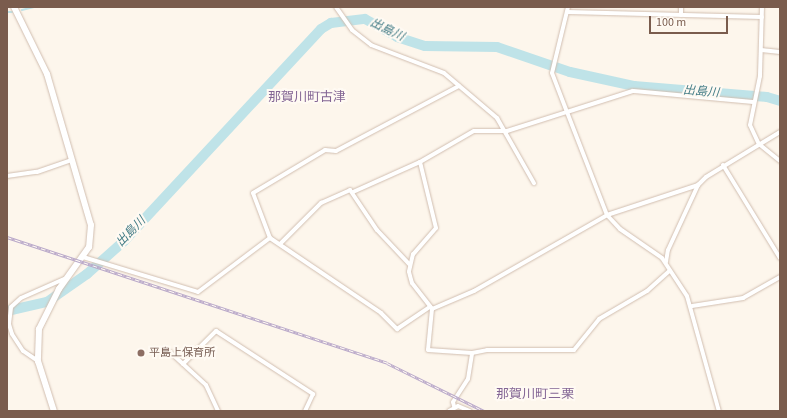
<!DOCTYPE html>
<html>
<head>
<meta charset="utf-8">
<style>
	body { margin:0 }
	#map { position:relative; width:787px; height:418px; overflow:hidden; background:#fdf6ec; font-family:"Source Sans 3","Noto Sans JP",sans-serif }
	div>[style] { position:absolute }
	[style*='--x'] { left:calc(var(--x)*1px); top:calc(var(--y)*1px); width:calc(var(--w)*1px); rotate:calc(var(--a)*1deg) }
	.stream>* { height:1.5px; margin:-0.75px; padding:0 0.75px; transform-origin:0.75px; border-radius:0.75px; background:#bfe3e8 }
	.river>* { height:10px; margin:-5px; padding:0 5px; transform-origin:5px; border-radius:5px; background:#bfe3e8 }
	.roads { filter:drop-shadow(0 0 1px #d1beb0) drop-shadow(0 0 1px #d1beb0) }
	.street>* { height:4px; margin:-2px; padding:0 2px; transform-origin:2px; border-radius:2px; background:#fff }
	.secondary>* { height:6px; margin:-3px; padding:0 3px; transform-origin:3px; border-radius:3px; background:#fff }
	.rail>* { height:3px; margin-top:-1.5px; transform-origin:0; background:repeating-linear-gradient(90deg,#fffaf3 0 4.5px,#b9a8c9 0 9px); box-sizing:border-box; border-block:1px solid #b9a8c9 }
	.dots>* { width:11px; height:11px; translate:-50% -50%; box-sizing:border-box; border:2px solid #fffaf3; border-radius:50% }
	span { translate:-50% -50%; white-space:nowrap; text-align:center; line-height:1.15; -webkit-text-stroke:4px #fffaf3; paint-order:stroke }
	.education-label { font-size:11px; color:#785e54 }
	.left { translate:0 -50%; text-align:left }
	.water-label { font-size:12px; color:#437c86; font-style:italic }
	.quarter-label { font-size:13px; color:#846695 }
	.frame { position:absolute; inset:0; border:8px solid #7a5c4d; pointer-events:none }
	.scale { position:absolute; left:649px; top:16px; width:79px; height:18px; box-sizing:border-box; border:2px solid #7a5c4d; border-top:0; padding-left:5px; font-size:12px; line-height:14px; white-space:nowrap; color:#7a5c4d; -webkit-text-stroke:3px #fffaf3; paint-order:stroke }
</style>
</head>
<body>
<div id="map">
	<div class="stream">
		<i style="--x:22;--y:10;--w:12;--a:-14"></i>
		<i style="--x:7;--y:12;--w:5;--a:0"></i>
	</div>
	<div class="river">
		<i style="--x:7;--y:311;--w:41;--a:-12.7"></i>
		<i style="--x:47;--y:302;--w:49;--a:-35"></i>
		<i style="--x:87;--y:274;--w:50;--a:-41.7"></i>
		<i style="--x:124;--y:241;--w:289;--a:-47.1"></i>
		<i style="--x:321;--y:29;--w:12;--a:-31"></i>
		<i style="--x:331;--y:23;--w:34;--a:-7"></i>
		<i style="--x:365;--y:19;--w:37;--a:29"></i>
		<i style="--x:397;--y:37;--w:29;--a:18"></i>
		<i style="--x:425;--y:46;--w:72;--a:0.8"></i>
		<i style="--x:497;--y:47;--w:77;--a:18.9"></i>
		<i style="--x:570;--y:72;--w:66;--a:12.3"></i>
		<i style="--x:634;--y:86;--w:133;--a:4.7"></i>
		<i style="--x:767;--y:97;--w:14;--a:17"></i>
	</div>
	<div class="roads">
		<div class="street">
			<i style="--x:336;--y:7;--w:28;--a:55"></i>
			<i style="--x:352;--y:30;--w:24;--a:38"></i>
			<i style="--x:371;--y:45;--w:78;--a:21"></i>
			<i style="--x:444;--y:73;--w:70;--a:40.3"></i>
			<i style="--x:497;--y:118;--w:75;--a:60.4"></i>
			<i style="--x:568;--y:7;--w:68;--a:103.6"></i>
			<i style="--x:552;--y:73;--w:42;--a:69"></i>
			<i style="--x:567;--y:112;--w:69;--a:-17.7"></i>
			<i style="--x:633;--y:91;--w:121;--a:5.2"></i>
			<i style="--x:762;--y:7;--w:69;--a:91.7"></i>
			<i style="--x:760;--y:76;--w:50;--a:101.5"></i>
			<i style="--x:750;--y:125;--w:21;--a:65"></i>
			<i style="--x:759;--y:144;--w:27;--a:39"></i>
			<i style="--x:568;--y:12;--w:194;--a:1.5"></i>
			<i style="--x:681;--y:15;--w:8;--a:-90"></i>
			<i style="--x:761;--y:50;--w:19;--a:6"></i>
			<i style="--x:420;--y:162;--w:68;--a:76.4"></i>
			<i style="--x:436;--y:228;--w:35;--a:131"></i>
			<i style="--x:413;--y:254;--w:18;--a:103"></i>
			<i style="--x:409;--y:272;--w:11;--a:75"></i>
			<i style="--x:412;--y:283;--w:33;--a:52"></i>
			<i style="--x:432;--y:309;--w:41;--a:95.6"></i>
			<i style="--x:428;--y:350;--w:44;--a:3.9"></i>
			<i style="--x:723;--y:165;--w:109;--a:58.5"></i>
			<i style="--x:7;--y:176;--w:30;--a:-8"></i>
			<i style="--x:37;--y:172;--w:37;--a:-19"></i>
			<i style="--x:353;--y:192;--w:73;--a:-24.1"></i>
			<i style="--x:420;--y:162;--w:62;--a:-29.9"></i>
			<i style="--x:474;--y:131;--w:33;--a:0"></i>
			<i style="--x:507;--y:131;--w:63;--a:-17.6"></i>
			<i style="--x:567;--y:112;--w:110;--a:68.8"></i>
			<i style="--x:607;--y:215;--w:19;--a:47"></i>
			<i style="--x:620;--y:229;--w:51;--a:34.6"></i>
			<i style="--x:662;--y:258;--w:45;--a:56.7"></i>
			<i style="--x:687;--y:296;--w:119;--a:74.5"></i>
			<i style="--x:270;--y:238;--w:48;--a:-110.7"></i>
			<i style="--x:253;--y:193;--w:84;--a:-30.8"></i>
			<i style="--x:325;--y:150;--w:11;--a:5"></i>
			<i style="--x:336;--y:151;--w:139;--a:-27.9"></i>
			<i style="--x:281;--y:243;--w:57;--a:-45"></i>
			<i style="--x:321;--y:203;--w:32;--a:-24"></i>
			<i style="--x:350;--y:190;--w:48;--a:56"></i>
			<i style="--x:377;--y:230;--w:47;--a:46.7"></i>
			<i style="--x:83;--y:257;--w:120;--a:16.9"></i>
			<i style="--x:198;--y:292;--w:90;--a:-36.9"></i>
			<i style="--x:270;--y:238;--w:134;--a:34"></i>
			<i style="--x:381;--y:313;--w:23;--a:45"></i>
			<i style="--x:397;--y:329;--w:40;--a:-34"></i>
			<i style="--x:666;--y:262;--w:12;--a:-81"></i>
			<i style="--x:668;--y:250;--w:72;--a:-65.2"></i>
			<i style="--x:698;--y:185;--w:11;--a:-45"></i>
			<i style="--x:706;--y:177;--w:87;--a:-31.3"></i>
			<i style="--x:692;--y:306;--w:52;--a:-8.9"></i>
			<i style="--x:743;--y:298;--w:43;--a:-29.6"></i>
			<i style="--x:432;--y:309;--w:46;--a:-23.2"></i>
			<i style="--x:474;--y:291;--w:153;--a:-29.7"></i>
			<i style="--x:607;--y:215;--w:96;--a:-18.2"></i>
			<i style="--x:170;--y:352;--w:49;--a:42.5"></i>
			<i style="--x:206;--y:385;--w:29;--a:65"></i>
			<i style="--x:38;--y:361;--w:18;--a:-146"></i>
			<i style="--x:23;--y:351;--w:20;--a:-123"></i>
			<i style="--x:12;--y:334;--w:10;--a:-107"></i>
			<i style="--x:9;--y:324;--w:17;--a:-83"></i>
			<i style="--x:11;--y:307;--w:13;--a:-42"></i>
			<i style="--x:21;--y:298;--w:47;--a:-23.8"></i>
			<i style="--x:183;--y:364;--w:47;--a:-45"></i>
			<i style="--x:216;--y:331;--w:116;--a:33"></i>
			<i style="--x:313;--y:394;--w:19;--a:115"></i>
			<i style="--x:454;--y:406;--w:4;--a:-104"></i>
			<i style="--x:453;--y:402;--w:27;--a:-57"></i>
			<i style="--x:468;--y:379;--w:26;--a:-81"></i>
			<i style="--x:472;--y:353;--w:15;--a:-11"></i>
			<i style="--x:487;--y:350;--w:87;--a:0"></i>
			<i style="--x:574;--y:350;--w:40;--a:-51"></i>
			<i style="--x:599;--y:319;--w:56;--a:-30.3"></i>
			<i style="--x:647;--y:291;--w:30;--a:-42"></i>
			<i style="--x:449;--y:411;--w:10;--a:-29"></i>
			<i style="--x:458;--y:406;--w:13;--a:23"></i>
		</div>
		<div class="secondary">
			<i style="--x:14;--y:7;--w:75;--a:63.8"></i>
			<i style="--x:47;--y:74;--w:157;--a:73.8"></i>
			<i style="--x:91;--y:225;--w:22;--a:95"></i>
			<i style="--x:89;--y:247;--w:52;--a:125.5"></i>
			<i style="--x:59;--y:289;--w:45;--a:116.6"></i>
			<i style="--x:39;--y:329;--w:32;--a:92"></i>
			<i style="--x:38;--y:361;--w:52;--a:72.3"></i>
		</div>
	</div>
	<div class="rail">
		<i style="--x:7;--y:237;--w:400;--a:18.3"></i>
		<i style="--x:387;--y:363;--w:108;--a:26.3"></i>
	</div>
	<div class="dots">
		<i style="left:141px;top:353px;background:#8d6e63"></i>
	</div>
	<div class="education-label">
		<span class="left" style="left:149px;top:353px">平島上保育所</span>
	</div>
	<div class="water-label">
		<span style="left:387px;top:30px;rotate:26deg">出島川</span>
		<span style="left:701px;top:92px;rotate:5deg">出島川</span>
		<span style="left:131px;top:232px;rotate:-46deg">出島川</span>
	</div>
	<div class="quarter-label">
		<span style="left:307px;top:97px">那賀川町古津</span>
		<span style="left:535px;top:394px">那賀川町三栗</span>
	</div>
	<div class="frame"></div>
	<div class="scale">100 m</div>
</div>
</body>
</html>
